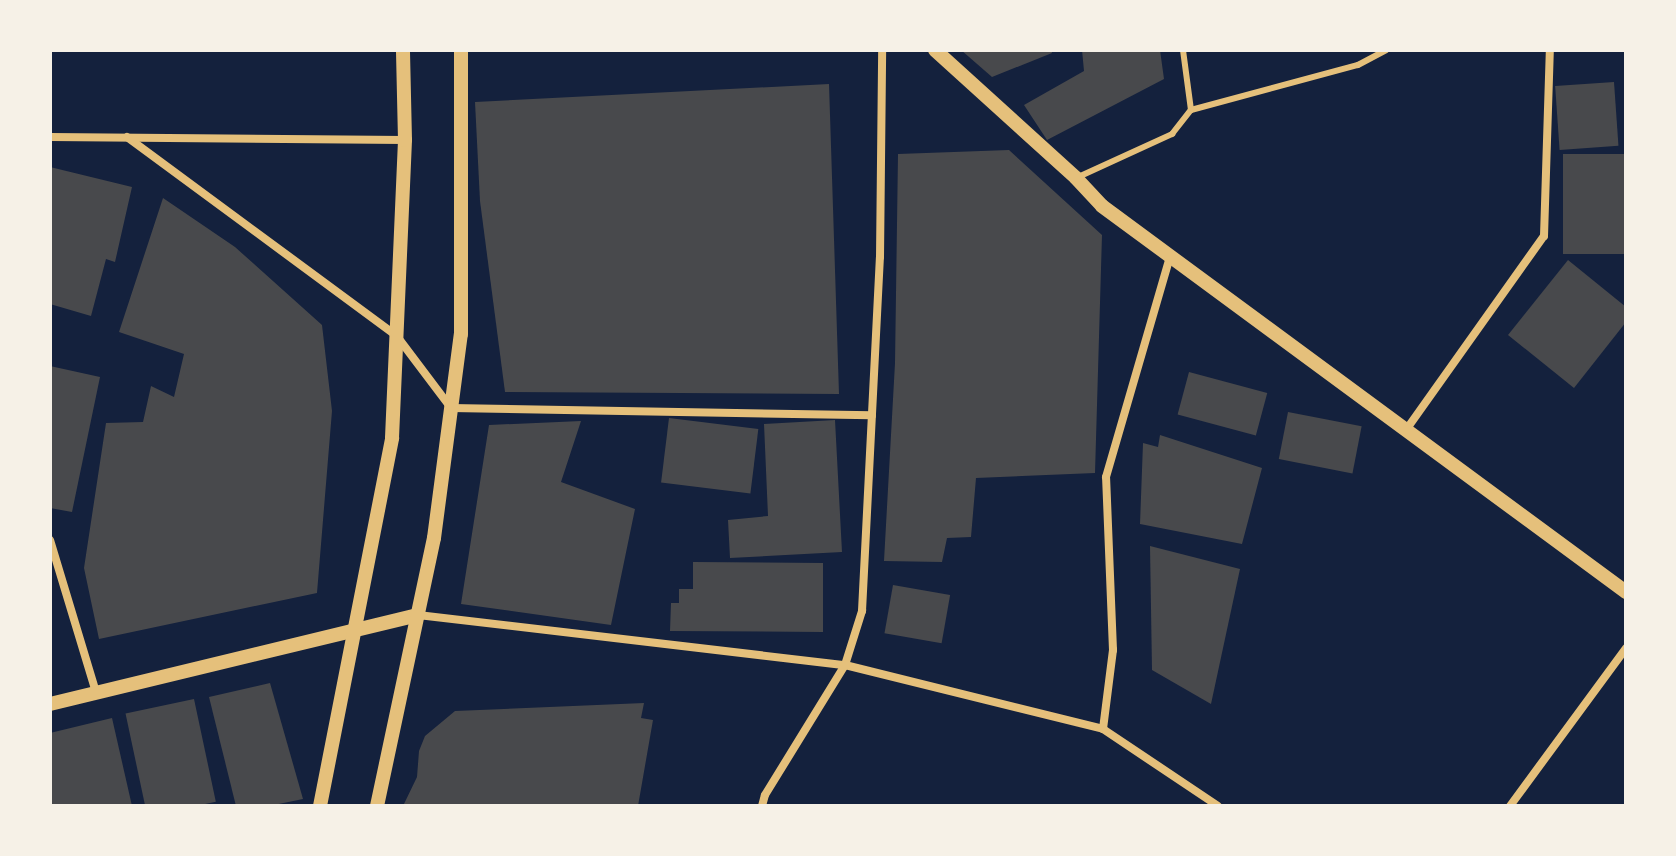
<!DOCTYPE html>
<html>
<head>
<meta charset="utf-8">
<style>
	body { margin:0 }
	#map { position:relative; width:1676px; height:856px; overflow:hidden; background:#14213d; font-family:Ubuntu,sans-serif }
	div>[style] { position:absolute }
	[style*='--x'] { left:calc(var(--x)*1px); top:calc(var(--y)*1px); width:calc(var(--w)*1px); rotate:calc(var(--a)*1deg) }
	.building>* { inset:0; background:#48494c; transform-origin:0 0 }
	.service>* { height:6px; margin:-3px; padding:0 3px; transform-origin:3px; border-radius:3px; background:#e5c07b }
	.minor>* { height:8px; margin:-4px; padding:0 4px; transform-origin:4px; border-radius:4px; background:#e5c07b }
	.tertiary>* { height:14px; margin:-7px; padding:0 7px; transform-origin:7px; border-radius:7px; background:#e5c07b }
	span { translate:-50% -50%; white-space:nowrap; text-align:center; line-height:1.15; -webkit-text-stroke:6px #f6f1e7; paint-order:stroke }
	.frame { position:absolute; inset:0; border:52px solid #f6f1e7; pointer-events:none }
</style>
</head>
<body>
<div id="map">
	<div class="building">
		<i style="clip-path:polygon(961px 50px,1051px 50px,1052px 53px,992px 77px)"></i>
		<i style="clip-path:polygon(1082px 50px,1160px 50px,1164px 79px,1047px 140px,1024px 105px,1084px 71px)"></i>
		<i style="left:1614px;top:82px;width:64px;height:59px;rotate:86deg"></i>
		<i style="clip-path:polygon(829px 84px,839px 394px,505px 392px,480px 201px,475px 102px)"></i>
		<i style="clip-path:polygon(1009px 150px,1102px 235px,1095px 473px,976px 478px,971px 537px,947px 538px,942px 562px,884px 561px,895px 363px,898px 154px)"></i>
		<i style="left:1563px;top:154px;width:63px;height:100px"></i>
		<i style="clip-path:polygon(50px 167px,132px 187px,115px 262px,106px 259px,91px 316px,50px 304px)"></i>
		<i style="clip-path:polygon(163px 198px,235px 247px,322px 325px,332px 411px,317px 593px,99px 639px,84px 568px,106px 423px,143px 422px,151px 386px,174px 397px,184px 354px,119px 332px)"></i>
		<i style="clip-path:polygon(1568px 260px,1626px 307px,1626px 322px,1574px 388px,1508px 335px)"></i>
		<i style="clip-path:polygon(50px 366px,100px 377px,72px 512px,50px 508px)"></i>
		<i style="left:1189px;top:372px;width:81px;height:44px;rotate:15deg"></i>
		<i style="left:1288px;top:412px;width:75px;height:48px;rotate:11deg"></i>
		<i style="left:669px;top:418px;width:90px;height:65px;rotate:7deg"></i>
		<i style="clip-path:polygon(835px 420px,842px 552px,730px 558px,728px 520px,768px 516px,764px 424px)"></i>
		<i style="clip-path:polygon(581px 421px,561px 482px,635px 509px,611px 625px,461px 604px,489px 425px)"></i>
		<i style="clip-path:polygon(1160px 435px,1262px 468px,1242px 544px,1140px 524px,1143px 443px,1158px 447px)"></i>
		<i style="clip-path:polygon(1150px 546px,1240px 569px,1211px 704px,1152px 670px)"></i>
		<i style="clip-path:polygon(693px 562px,823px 563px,823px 632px,670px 631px,671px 603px,679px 603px,679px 589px,693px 589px)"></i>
		<i style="left:893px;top:585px;width:58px;height:49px;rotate:10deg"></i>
		<i style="clip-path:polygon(270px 683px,303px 799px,269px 806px,236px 806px,209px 697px)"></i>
		<i style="left:194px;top:699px;width:105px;height:70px;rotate:78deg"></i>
		<i style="clip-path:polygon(644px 703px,641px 718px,653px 720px,638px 806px,403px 806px,417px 777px,419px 751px,425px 736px,455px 711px)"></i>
		<i style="clip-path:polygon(112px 718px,132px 806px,50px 806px,50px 733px)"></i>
	</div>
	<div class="service">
		<i style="--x:1191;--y:110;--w:173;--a:-15.1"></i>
		<i style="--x:1358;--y:65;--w:32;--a:-28"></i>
		<i style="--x:1076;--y:178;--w:106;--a:-24.6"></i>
		<i style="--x:1172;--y:134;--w:31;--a:-52"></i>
		<i style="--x:1191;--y:110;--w:61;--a:-97.6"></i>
	</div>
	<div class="minor">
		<i style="--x:50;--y:137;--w:355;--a:0.5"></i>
		<i style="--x:127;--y:137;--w:334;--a:36.4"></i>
		<i style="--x:396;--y:335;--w:91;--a:53"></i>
		<i style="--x:451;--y:408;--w:421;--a:1"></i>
		<i style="--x:1406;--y:430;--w:238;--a:-54.6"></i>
		<i style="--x:1544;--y:236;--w:186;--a:-88.2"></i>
		<i style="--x:50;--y:540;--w:159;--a:73.2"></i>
		<i style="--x:418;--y:615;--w:430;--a:6.7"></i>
		<i style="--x:845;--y:665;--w:266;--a:13.9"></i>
		<i style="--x:1103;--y:729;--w:138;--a:33.8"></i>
		<i style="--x:1103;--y:729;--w:80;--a:-82.8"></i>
		<i style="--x:1113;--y:650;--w:173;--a:-92.3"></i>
		<i style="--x:1106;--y:477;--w:230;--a:-73.8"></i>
		<i style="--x:762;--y:806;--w:11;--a:-75"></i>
		<i style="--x:765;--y:795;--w:153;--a:-58.4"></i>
		<i style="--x:845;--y:665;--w:57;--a:-72.5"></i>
		<i style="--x:862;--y:611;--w:354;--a:-87.1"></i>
		<i style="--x:880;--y:257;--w:207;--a:-89.4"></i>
		<i style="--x:1510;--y:806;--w:196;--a:-53.7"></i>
	</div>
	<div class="tertiary">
		<i style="--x:935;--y:50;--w:190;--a:42.2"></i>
		<i style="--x:1076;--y:178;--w:38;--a:47"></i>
		<i style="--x:1102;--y:206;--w:651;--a:36.38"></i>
		<i style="--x:50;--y:704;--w:379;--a:-13.6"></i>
		<i style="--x:320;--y:806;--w:375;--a:-78.9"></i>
		<i style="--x:392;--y:438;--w:298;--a:-87.5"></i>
		<i style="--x:405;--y:140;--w:90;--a:-91.3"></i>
		<i style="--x:377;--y:806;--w:274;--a:-78"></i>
		<i style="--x:434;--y:538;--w:206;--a:-82.5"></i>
		<i style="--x:461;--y:334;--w:284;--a:-90"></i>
	</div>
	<div class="frame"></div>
</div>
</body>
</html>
